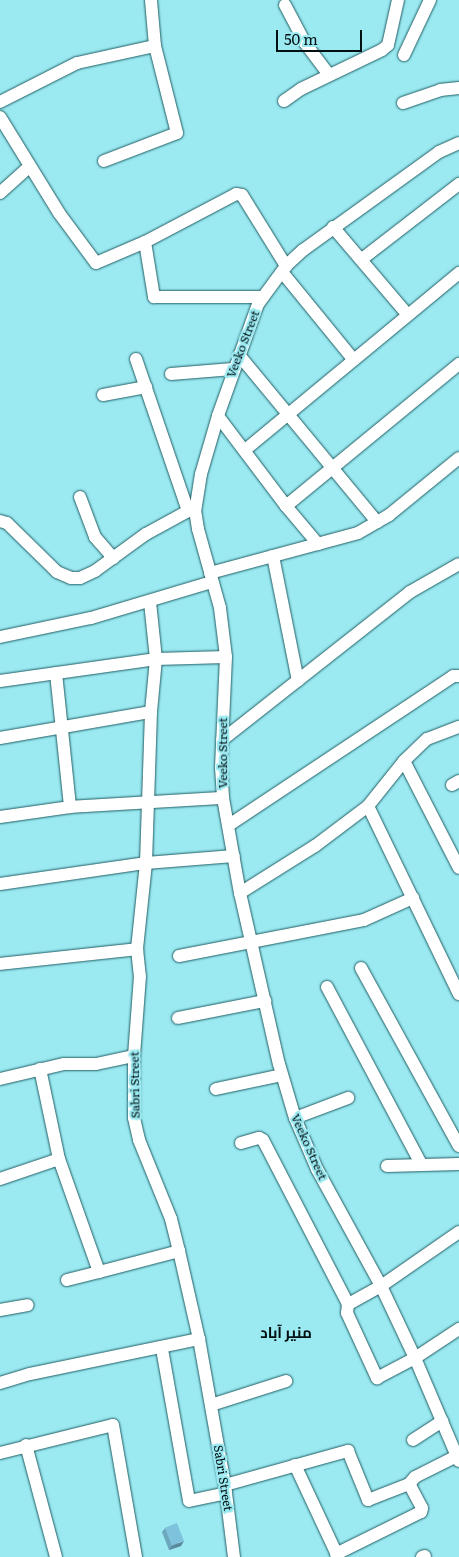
<!DOCTYPE html>
<html>
<head>
<meta charset="utf-8">
<style>
	body { margin:0 }
	#map { position:relative; width:459px; height:1557px; overflow:hidden; background:#9be9f1; font-family:Literata,Cairo,serif }
	div>[style] { position:absolute }
	[style*='--x'] { left:calc(var(--x)*1px); top:calc(var(--y)*1px); width:calc(var(--w)*1px); rotate:calc(var(--a)*1deg) }
	.roads { filter:drop-shadow(0 0 1px #215e64) drop-shadow(0 0 1px #215e64) }
	.minor>* { height:12px; margin:-6px; padding:0 6px; transform-origin:6px; border-radius:6px; background:#fff }
	.wall>* { inset:0; background:#6da7bd }
	.shaded-wall>* { inset:0; background:#59889a }
	.building>* { inset:0; background:#7fc2dc; transform-origin:0 0 }
	span { translate:-50% -50%; white-space:nowrap; text-align:center; line-height:1.15; -webkit-text-stroke:4.5px #9be9f1; paint-order:stroke }
	.street-label { font-size:12px; color:#000f12 }
	.quarter-label { font-size:15px; color:#000f12; font-weight:700 }
	.scale { position:absolute; left:276px; top:30px; width:86px; height:22px; box-sizing:border-box; border:2px solid #000f12; border-top:0; padding-left:6px; font-size:15px; line-height:18px; white-space:nowrap; color:#000f12; -webkit-text-stroke:4px #9be9f1; paint-order:stroke }
</style>
</head>
<body>
<div id="map">
	<div class="roads">
		<div class="minor">
			<i style="--x:285;--y:5;--w:43;--a:62.2"></i>
			<i style="--x:305;--y:43;--w:40;--a:53"></i>
			<i style="--x:404;--y:55;--w:61;--a:-64.7"></i>
			<i style="--x:284;--y:101;--w:21;--a:-35"></i>
			<i style="--x:301;--y:89;--w:90;--a:-25.7"></i>
			<i style="--x:382;--y:50;--w:8;--a:-40"></i>
			<i style="--x:388;--y:45;--w:46;--a:-77.5"></i>
			<i style="--x:0;--y:102;--w:86;--a:-26.9"></i>
			<i style="--x:77;--y:63;--w:80;--a:-12.3"></i>
			<i style="--x:403;--y:103;--w:39;--a:-19"></i>
			<i style="--x:440;--y:90;--w:19;--a:-6"></i>
			<i style="--x:0;--y:117;--w:113;--a:58.4"></i>
			<i style="--x:59;--y:213;--w:62;--a:53.5"></i>
			<i style="--x:96;--y:263;--w:53;--a:-23.2"></i>
			<i style="--x:145;--y:242;--w:103;--a:-27.8"></i>
			<i style="--x:236;--y:194;--w:6;--a:9"></i>
			<i style="--x:242;--y:195;--w:84;--a:58.2"></i>
			<i style="--x:459;--y:143;--w:22;--a:156"></i>
			<i style="--x:439;--y:152;--w:168;--a:144.2"></i>
			<i style="--x:303;--y:250;--w:23;--a:137"></i>
			<i style="--x:286;--y:266;--w:47;--a:126.4"></i>
			<i style="--x:258;--y:304;--w:119;--a:109.7"></i>
			<i style="--x:218;--y:416;--w:60;--a:106.3"></i>
			<i style="--x:201;--y:474;--w:36;--a:99"></i>
			<i style="--x:195;--y:510;--w:19;--a:81"></i>
			<i style="--x:198;--y:529;--w:82;--a:74.4"></i>
			<i style="--x:220;--y:608;--w:49;--a:83"></i>
			<i style="--x:226;--y:657;--w:111;--a:92.6"></i>
			<i style="--x:221;--y:768;--w:30;--a:86"></i>
			<i style="--x:223;--y:798;--w:97;--a:79.9"></i>
			<i style="--x:240;--y:893;--w:175;--a:77.2"></i>
			<i style="--x:279;--y:1064;--w:56;--a:73.5"></i>
			<i style="--x:295;--y:1118;--w:56;--a:66.7"></i>
			<i style="--x:317;--y:1169;--w:133;--a:61.3"></i>
			<i style="--x:381;--y:1286;--w:80;--a:64.7"></i>
			<i style="--x:415;--y:1358;--w:112;--a:66.9"></i>
			<i style="--x:104;--y:161;--w:78;--a:-21"></i>
			<i style="--x:177;--y:133;--w:90;--a:-104.2"></i>
			<i style="--x:155;--y:46;--w:46;--a:-95"></i>
			<i style="--x:0;--y:193;--w:40;--a:-42"></i>
			<i style="--x:333;--y:227;--w:114;--a:49.6"></i>
			<i style="--x:145;--y:242;--w:56;--a:80.7"></i>
			<i style="--x:154;--y:297;--w:109;--a:0"></i>
			<i style="--x:362;--y:259;--w:123;--a:-37.7"></i>
			<i style="--x:282;--y:272;--w:112;--a:50.8"></i>
			<i style="--x:239;--y:355;--w:217;--a:50.4"></i>
			<i style="--x:136;--y:359;--w:161;--a:71.1"></i>
			<i style="--x:171;--y:374;--w:62;--a:-4.6"></i>
			<i style="--x:103;--y:395;--w:44;--a:-10.5"></i>
			<i style="--x:218;--y:416;--w:113;--a:52.9"></i>
			<i style="--x:286;--y:506;--w:50;--a:49.9"></i>
			<i style="--x:245;--y:450;--w:278;--a:-39.6"></i>
			<i style="--x:80;--y:497;--w:43;--a:69.4"></i>
			<i style="--x:95;--y:537;--w:28;--a:49"></i>
			<i style="--x:286;--y:506;--w:224;--a:-39.4"></i>
			<i style="--x:0;--y:521;--w:7;--a:16"></i>
			<i style="--x:7;--y:523;--w:70;--a:44.4"></i>
			<i style="--x:57;--y:572;--w:15;--a:23"></i>
			<i style="--x:71;--y:578;--w:9;--a:0"></i>
			<i style="--x:80;--y:578;--w:17;--a:-25"></i>
			<i style="--x:95;--y:571;--w:63;--a:-36"></i>
			<i style="--x:146;--y:534;--w:48;--a:-28.7"></i>
			<i style="--x:188;--y:511;--w:7;--a:-8"></i>
			<i style="--x:273;--y:556;--w:127;--a:78.7"></i>
			<i style="--x:210;--y:573;--w:153;--a:-15.1"></i>
			<i style="--x:358;--y:533;--w:36;--a:-30"></i>
			<i style="--x:389;--y:515;--w:90;--a:-39.2"></i>
			<i style="--x:150;--y:602;--w:57;--a:84"></i>
			<i style="--x:156;--y:659;--w:53;--a:95.4"></i>
			<i style="--x:151;--y:712;--w:151;--a:91.9"></i>
			<i style="--x:146;--y:863;--w:86;--a:96"></i>
			<i style="--x:137;--y:949;--w:27;--a:84"></i>
			<i style="--x:140;--y:976;--w:80;--a:94.3"></i>
			<i style="--x:134;--y:1056;--w:62;--a:90"></i>
			<i style="--x:134;--y:1118;--w:23;--a:77"></i>
			<i style="--x:139;--y:1140;--w:85;--a:67.9"></i>
			<i style="--x:171;--y:1219;--w:33;--a:76"></i>
			<i style="--x:179;--y:1251;--w:90;--a:77.2"></i>
			<i style="--x:199;--y:1339;--w:148;--a:79.9"></i>
			<i style="--x:225;--y:1485;--w:73;--a:82.9"></i>
			<i style="--x:0;--y:637;--w:93;--a:-11.8"></i>
			<i style="--x:91;--y:618;--w:126;--a:-16.6"></i>
			<i style="--x:56;--y:673;--w:135;--a:84"></i>
			<i style="--x:0;--y:681;--w:158;--a:-8"></i>
			<i style="--x:156;--y:659;--w:70;--a:-1.6"></i>
			<i style="--x:0;--y:738;--w:153;--a:-9.8"></i>
			<i style="--x:222;--y:740;--w:239;--a:-38.2"></i>
			<i style="--x:410;--y:592;--w:56;--a:-29.7"></i>
			<i style="--x:404;--y:761;--w:120;--a:62.8"></i>
			<i style="--x:452;--y:785;--w:8;--a:-30"></i>
			<i style="--x:368;--y:806;--w:209;--a:64.2"></i>
			<i style="--x:0;--y:817;--w:71;--a:-8.1"></i>
			<i style="--x:70;--y:807;--w:153;--a:-3.4"></i>
			<i style="--x:229;--y:825;--w:269;--a:-33.6"></i>
			<i style="--x:453;--y:676;--w:6;--a:0"></i>
			<i style="--x:0;--y:884;--w:148;--a:-8.2"></i>
			<i style="--x:146;--y:863;--w:88;--a:-4.5"></i>
			<i style="--x:240;--y:893;--w:89;--a:-32.1"></i>
			<i style="--x:315;--y:846;--w:66;--a:-37"></i>
			<i style="--x:368;--y:806;--w:58;--a:-51.3"></i>
			<i style="--x:404;--y:761;--w:32;--a:-44"></i>
			<i style="--x:427;--y:739;--w:34;--a:-21"></i>
			<i style="--x:179;--y:956;--w:188;--a:-11"></i>
			<i style="--x:364;--y:920;--w:54;--a:-24.2"></i>
			<i style="--x:0;--y:964;--w:138;--a:-6.2"></i>
			<i style="--x:361;--y:968;--w:203;--a:61.2"></i>
			<i style="--x:327;--y:987;--w:200;--a:62"></i>
			<i style="--x:178;--y:1018;--w:89;--a:-11.1"></i>
			<i style="--x:0;--y:1079;--w:66;--a:-13.2"></i>
			<i style="--x:64;--y:1064;--w:32;--a:0"></i>
			<i style="--x:96;--y:1064;--w:39;--a:-12"></i>
			<i style="--x:216;--y:1089;--w:67;--a:-12"></i>
			<i style="--x:295;--y:1118;--w:57;--a:-20.7"></i>
			<i style="--x:241;--y:1143;--w:19;--a:-16"></i>
			<i style="--x:259;--y:1138;--w:4;--a:27"></i>
			<i style="--x:263;--y:1140;--w:185;--a:62.6"></i>
			<i style="--x:59;--y:1159;--w:120;--a:70.5"></i>
			<i style="--x:99;--y:1272;--w:83;--a:-14.7"></i>
			<i style="--x:387;--y:1166;--w:72;--a:-1.6"></i>
			<i style="--x:0;--y:1179;--w:62;--a:-18.7"></i>
			<i style="--x:59;--y:1159;--w:92;--a:-101.9"></i>
			<i style="--x:459;--y:1232;--w:95;--a:145.3"></i>
			<i style="--x:381;--y:1286;--w:38;--a:151"></i>
			<i style="--x:348;--y:1304;--w:9;--a:96"></i>
			<i style="--x:347;--y:1313;--w:72;--a:65.2"></i>
			<i style="--x:377;--y:1378;--w:43;--a:-27.8"></i>
			<i style="--x:415;--y:1358;--w:53;--a:-33.4"></i>
			<i style="--x:67;--y:1280;--w:33;--a:-14"></i>
			<i style="--x:0;--y:1310;--w:28;--a:-10"></i>
			<i style="--x:162;--y:1349;--w:154;--a:79.9"></i>
			<i style="--x:189;--y:1501;--w:38;--a:-12"></i>
			<i style="--x:0;--y:1383;--w:31;--a:-17"></i>
			<i style="--x:30;--y:1374;--w:173;--a:-11.7"></i>
			<i style="--x:211;--y:1405;--w:79;--a:-17.7"></i>
			<i style="--x:413;--y:1440;--w:35;--a:-33"></i>
			<i style="--x:26;--y:1445;--w:116;--a:75"></i>
			<i style="--x:0;--y:1453;--w:116;--a:-13.9"></i>
			<i style="--x:113;--y:1425;--w:134;--a:80.1"></i>
			<i style="--x:295;--y:1465;--w:102;--a:64.9"></i>
			<i style="--x:225;--y:1485;--w:128;--a:-15.5"></i>
			<i style="--x:348;--y:1451;--w:53;--a:67.8"></i>
			<i style="--x:368;--y:1500;--w:44;--a:-21.3"></i>
			<i style="--x:409;--y:1484;--w:9;--a:-49"></i>
			<i style="--x:415;--y:1477;--w:47;--a:-26.6"></i>
			<i style="--x:336;--y:1554;--w:95;--a:-26.3"></i>
			<i style="--x:421;--y:1512;--w:4;--a:-76"></i>
			<i style="--x:422;--y:1508;--w:27;--a:-118"></i>
			<i style="--x:422;--y:1557;--w:3;--a:-18"></i>
		</div>
	</div>
	<div class="wall">
		<i style="clip-path:polygon(165px 1528px,181px 1546px,169px 1550px,162px 1532px)"></i>
	</div>
	<div class="shaded-wall">
		<i style="clip-path:polygon(184px 1541px,181px 1546px,169px 1550px,172px 1546px)"></i>
	</div>
	<div class="building">
		<i style="left:177px;top:1523px;width:19px;height:13px;rotate:69deg"></i>
	</div>
	<div class="street-label">
		<span style="left:243px;top:344px;rotate:-69deg">Veeko Street</span>
		<span style="left:223px;top:753px;rotate:-90deg">Veeko Street</span>
		<span style="left:135px;top:1085px;rotate:-91deg">Sabri Street</span>
		<span style="left:309px;top:1147px;rotate:66deg">Veeko Street</span>
		<span style="left:223px;top:1478px;rotate:81deg">Sabri Street</span>
	</div>
	<div class="quarter-label">
		<span style="left:286px;top:1332px">منیر آباد</span>
	</div>
	<div class="scale">50 m</div>
</div>
</body>
</html>
